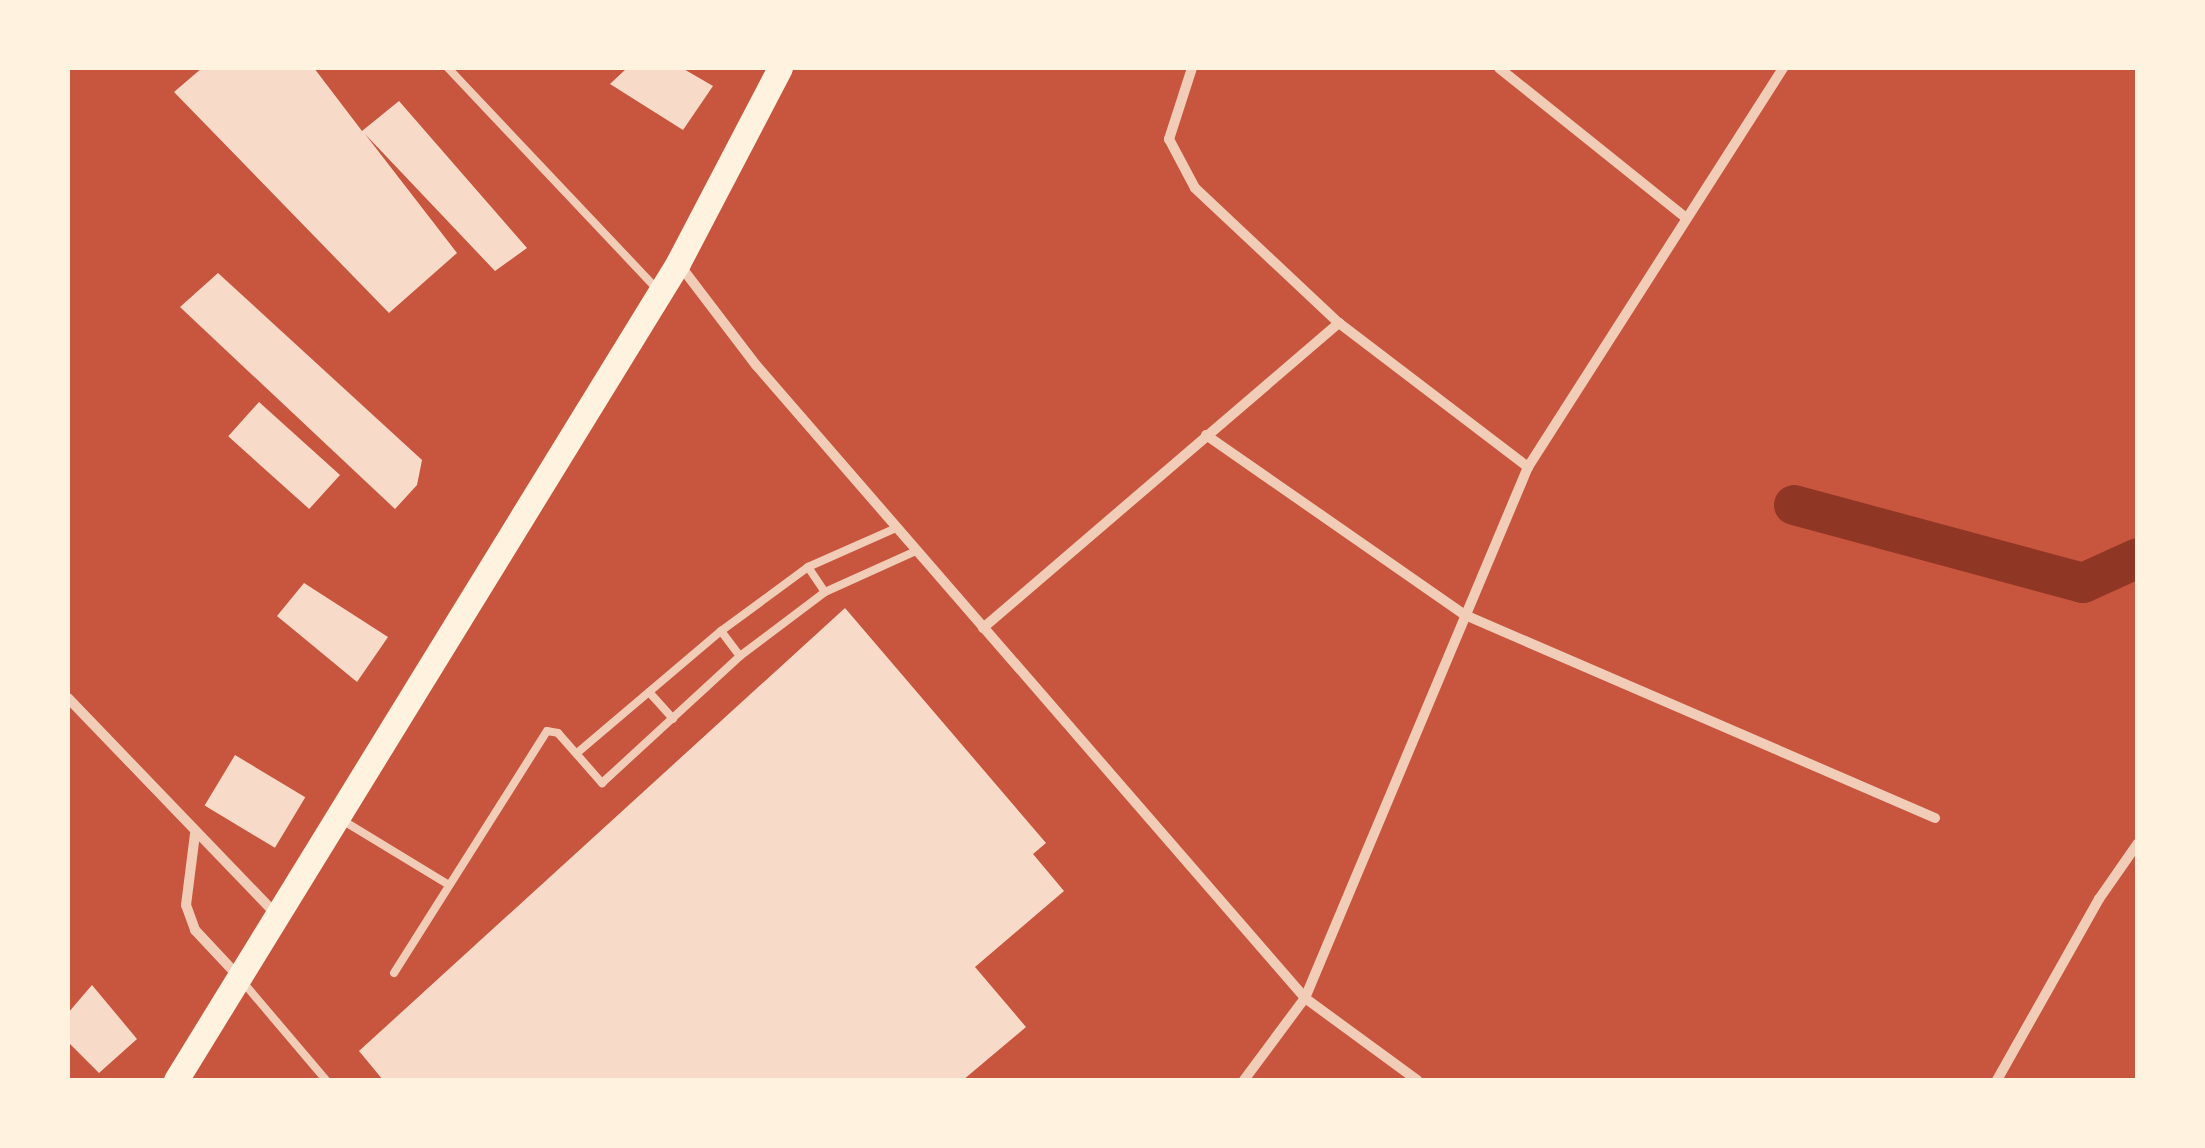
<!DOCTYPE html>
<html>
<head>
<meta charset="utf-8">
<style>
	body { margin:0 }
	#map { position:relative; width:2205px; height:1148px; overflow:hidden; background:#c8553d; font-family:"Work Sans",sans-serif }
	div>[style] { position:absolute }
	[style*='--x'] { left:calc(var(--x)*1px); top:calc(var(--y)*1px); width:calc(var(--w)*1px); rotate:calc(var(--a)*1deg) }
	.canal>* { height:40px; margin:-20px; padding:0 20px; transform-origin:20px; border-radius:20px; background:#8f3625 }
	.building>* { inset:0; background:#f7dbc8; transform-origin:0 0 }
	.service>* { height:8px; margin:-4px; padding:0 4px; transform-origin:4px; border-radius:4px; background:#f1ccb7 }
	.minor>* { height:10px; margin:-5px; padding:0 5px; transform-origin:5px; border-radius:5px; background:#f1ccb7 }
	.primary>* { height:25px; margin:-12.5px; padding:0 12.5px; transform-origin:12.5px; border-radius:12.5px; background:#fff3e0 }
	span { translate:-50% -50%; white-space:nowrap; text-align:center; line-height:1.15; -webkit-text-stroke:8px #fff3e0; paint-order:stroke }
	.frame { position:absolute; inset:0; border:70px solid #fff3e0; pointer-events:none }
</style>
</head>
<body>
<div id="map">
	<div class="canal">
		<i style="--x:1794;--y:505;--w:299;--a:15.1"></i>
		<i style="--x:2083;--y:583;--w:60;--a:-24.4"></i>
	</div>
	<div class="building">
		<i style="clip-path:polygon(202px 68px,314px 68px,362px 131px,399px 101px,527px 248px,495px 271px,365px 134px,457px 253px,389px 313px,174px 92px)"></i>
		<i style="clip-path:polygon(627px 68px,682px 68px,713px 86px,683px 130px,610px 84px)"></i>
		<i style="clip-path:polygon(218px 273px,422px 460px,417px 485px,395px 509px,180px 307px)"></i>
		<i style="left:259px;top:402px;width:109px;height:46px;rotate:42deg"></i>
		<i style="clip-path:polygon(304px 583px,388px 637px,357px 682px,277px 616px)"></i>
		<i style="clip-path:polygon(845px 608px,1046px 843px,1033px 854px,1064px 891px,975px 967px,1026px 1027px,963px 1080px,383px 1080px,359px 1051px)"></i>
		<i style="left:235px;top:755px;width:82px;height:59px;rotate:31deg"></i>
		<i style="clip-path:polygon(92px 985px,137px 1039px,99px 1073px,68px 1042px,68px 1013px)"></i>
	</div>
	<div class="service">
		<i style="--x:448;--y:68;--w:304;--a:46.6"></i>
		<i style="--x:808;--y:567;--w:30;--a:56"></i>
		<i style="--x:721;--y:631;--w:31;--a:53"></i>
		<i style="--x:649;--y:692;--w:36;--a:48"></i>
		<i style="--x:577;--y:753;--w:189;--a:-40.3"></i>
		<i style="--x:721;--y:631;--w:108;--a:-36.3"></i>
		<i style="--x:808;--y:567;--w:96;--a:-23.9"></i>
		<i style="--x:342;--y:820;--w:125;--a:31.3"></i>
		<i style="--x:394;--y:973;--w:286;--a:-57.7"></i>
		<i style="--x:547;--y:731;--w:11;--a:10"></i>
		<i style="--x:558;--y:733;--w:67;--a:48.7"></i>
		<i style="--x:602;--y:783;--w:188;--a:-42.6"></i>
		<i style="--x:740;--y:656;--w:106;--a:-37"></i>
		<i style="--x:825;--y:592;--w:100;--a:-24.3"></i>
		<i style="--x:242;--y:981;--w:130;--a:49.7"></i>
	</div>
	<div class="minor">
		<i style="--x:1192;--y:68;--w:75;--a:107.9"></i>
		<i style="--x:1169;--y:139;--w:55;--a:62"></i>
		<i style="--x:1195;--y:188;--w:197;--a:43.2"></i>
		<i style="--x:1339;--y:323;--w:238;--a:37.3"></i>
		<i style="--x:1499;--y:68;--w:240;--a:38.7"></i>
		<i style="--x:679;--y:264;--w:127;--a:52.7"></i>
		<i style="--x:756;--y:365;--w:838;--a:49.06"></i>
		<i style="--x:1305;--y:998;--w:139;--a:36.2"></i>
		<i style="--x:1206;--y:435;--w:315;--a:34.8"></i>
		<i style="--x:1465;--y:615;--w:512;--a:23.36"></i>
		<i style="--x:983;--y:628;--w:469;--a:-40.6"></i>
		<i style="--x:68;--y:698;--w:300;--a:46.1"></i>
		<i style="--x:195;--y:834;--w:72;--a:97.2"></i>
		<i style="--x:186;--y:905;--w:27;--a:70"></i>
		<i style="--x:195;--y:930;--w:63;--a:46.9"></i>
		<i style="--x:1244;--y:1080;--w:102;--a:-53.4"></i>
		<i style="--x:1305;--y:998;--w:576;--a:-67.22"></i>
		<i style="--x:1528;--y:467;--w:474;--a:-57.4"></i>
		<i style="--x:1997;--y:1080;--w:208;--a:-60.6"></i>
		<i style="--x:2099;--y:899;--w:68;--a:-55.1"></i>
	</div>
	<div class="primary">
		<i style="--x:176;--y:1080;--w:959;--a:-58.43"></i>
		<i style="--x:678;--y:263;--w:220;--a:-62.4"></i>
	</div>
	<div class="frame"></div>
</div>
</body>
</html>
